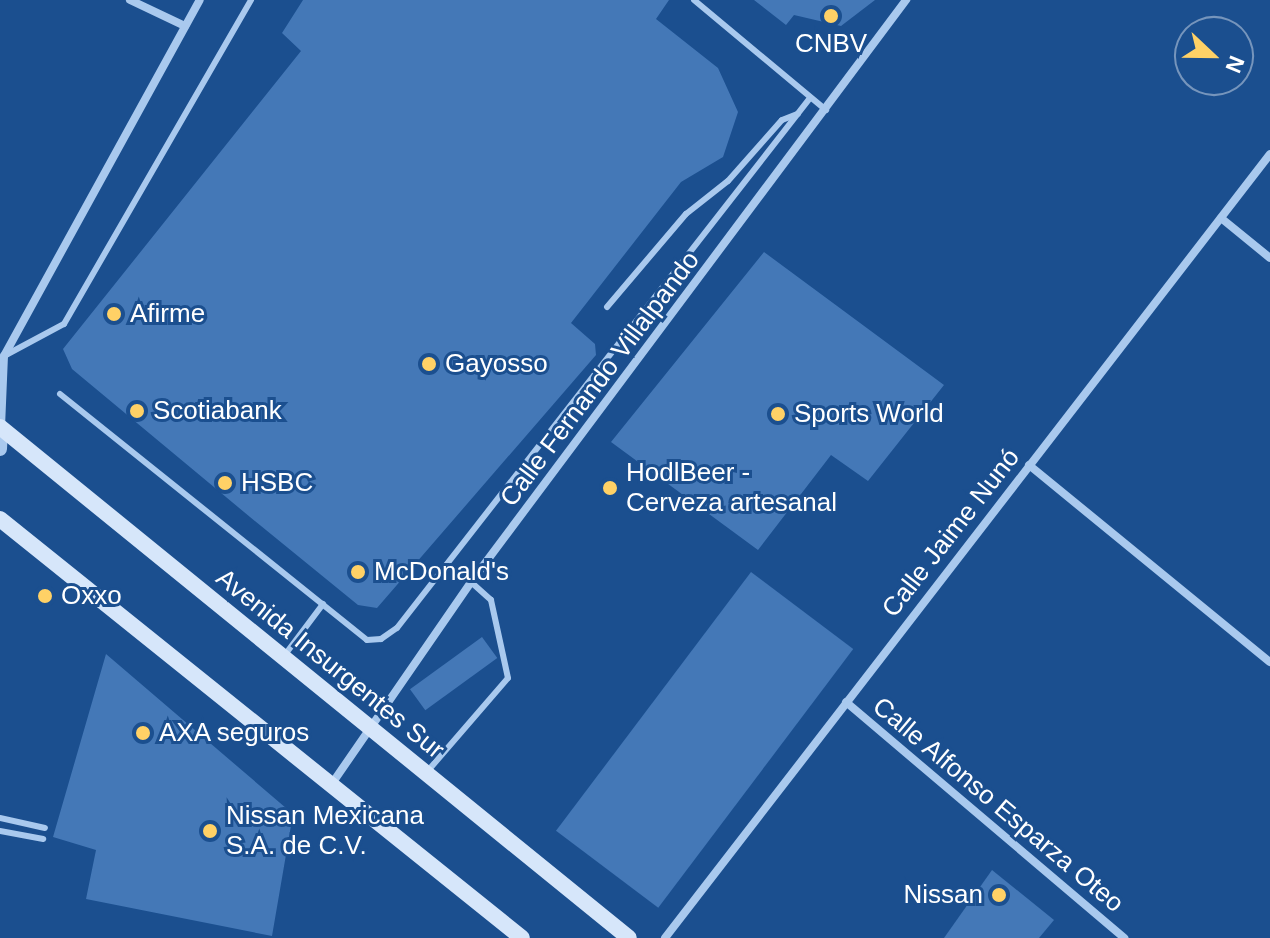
<!DOCTYPE html>
<html>
<head>
<meta charset="utf-8">
<style>
	body { margin:0 }
	#map { position:relative; width:1270px; height:938px; overflow:hidden; background:#1b4f8f; font-family:Helvetica,sans-serif }
	div>[style] { position:absolute }
	[style*='--x'] { left:calc(var(--x)*1px); top:calc(var(--y)*1px); width:calc(var(--w)*1px); rotate:calc(var(--a)*1deg) }
	.building>* { inset:0; background:#4478b7; transform-origin:0 0 }
	.service>* { height:6px; margin:-3px; padding:0 3px; transform-origin:3px; border-radius:3px; background:#a9c9ee }
	.minor>* { height:8px; margin:-4px; padding:0 4px; transform-origin:4px; border-radius:4px; background:#a9c9ee }
	.tertiary>* { height:14px; margin:-7px; padding:0 7px; transform-origin:7px; border-radius:7px; background:#a9c9ee }
	.secondary>* { height:16px; margin:-8px; padding:0 8px; transform-origin:8px; border-radius:8px; background:#d6e6fa }
	.dots>* { width:22px; height:22px; translate:-50% -50%; box-sizing:border-box; border:4px solid #1b4f8f; border-radius:50% }
	span { translate:-50% -50%; white-space:nowrap; text-align:center; line-height:1.15; -webkit-text-stroke:6px #1b4f8f; paint-order:stroke }
	.poi-label { font-size:26px; color:#fff }
	.left { translate:0 -50%; text-align:left }
	.right { translate:-100% -50%; text-align:right }
	.street-label { font-size:26px; color:#fff }
	.north { position:absolute; left:1174px; top:16px; width:80px; height:80px; box-sizing:border-box; background:#1b4f8f; border:2px solid #7695bc; border-radius:50%; rotate:112deg; font-size:22px; font-weight:700; line-height:32px; text-align:center; color:#fff }
	.north::after { content:''; display:block; margin:auto; width:28px; height:36px; background:#ffd166; clip-path:polygon(50% 0,100% 100%,50% 72%,0 100%) }
</style>
</head>
<body>
<div id="map">
	<div class="building">
		<i style="clip-path:polygon(303px 0,669px 0,656px 19px,718px 68px,738px 112px,723px 157px,681px 182px,571px 323px,595px 344px,596px 355px,377px 608px,358px 605px,250px 517px,72px 369px,63px 349px,301px 51px,282px 33px)"></i>
		<i style="clip-path:polygon(754px 0,875px 0,841px 26px,794px 15px,786px 25px)"></i>
		<i style="clip-path:polygon(764px 252px,944px 385px,868px 481px,831px 455px,758px 550px,611px 442px)"></i>
		<i style="left:751px;top:572px;width:128px;height:324px;rotate:37deg"></i>
		<i style="left:482px;top:637px;width:26px;height:89px;rotate:54deg"></i>
		<i style="clip-path:polygon(106px 654px,293px 814px,272px 936px,86px 899px,96px 850px,53px 837px)"></i>
		<i style="clip-path:polygon(992px 870px,1054px 920px,1039px 938px,944px 938px)"></i>
	</div>
	<div class="service">
		<i style="--x:694;--y:0;--w:172;--a:39.8"></i>
		<i style="--x:607;--y:307;--w:122;--a:-49.7"></i>
		<i style="--x:686;--y:214;--w:53;--a:-38.2"></i>
		<i style="--x:728;--y:181;--w:81;--a:-48.5"></i>
		<i style="--x:782;--y:120;--w:17;--a:-21"></i>
		<i style="--x:4;--y:356;--w:68;--a:-28.1"></i>
		<i style="--x:64;--y:324;--w:374;--a:-60"></i>
		<i style="--x:60;--y:394;--w:393;--a:38.7"></i>
		<i style="--x:367;--y:640;--w:14;--a:-4"></i>
		<i style="--x:381;--y:639;--w:19;--a:-35"></i>
		<i style="--x:397;--y:628;--w:672;--a:-52.07"></i>
		<i style="--x:284;--y:656;--w:65;--a:-53.1"></i>
		<i style="--x:426;--y:773;--w:125;--a:-49.2"></i>
		<i style="--x:508;--y:678;--w:80;--a:-102.3"></i>
		<i style="--x:491;--y:600;--w:27;--a:-138"></i>
		<i style="--x:0;--y:818;--w:46;--a:12.5"></i>
		<i style="--x:0;--y:831;--w:44;--a:10.5"></i>
	</div>
	<div class="minor">
		<i style="--x:130;--y:0;--w:61;--a:25.3"></i>
		<i style="--x:1221;--y:218;--w:63;--a:39.2"></i>
		<i style="--x:1;--y:427;--w:71;--a:-87.6"></i>
		<i style="--x:4;--y:356;--w:406;--a:-61.2"></i>
		<i style="--x:1029;--y:465;--w:311;--a:39.3"></i>
		<i style="--x:846;--y:702;--w:365;--a:40.3"></i>
		<i style="--x:331;--y:785;--w:247;--a:-55.4"></i>
		<i style="--x:471;--y:582;--w:727;--a:-53.22"></i>
		<i style="--x:665;--y:938;--w:990;--a:-52.34"></i>
	</div>
	<div class="tertiary">
		<i style="--x:0;--y:449;--w:21;--a:-87"></i>
	</div>
	<div class="secondary">
		<i style="--x:0;--y:427;--w:810;--a:39.09"></i>
		<i style="--x:0;--y:519;--w:669;--a:38.75"></i>
	</div>
	<div class="dots">
		<i style="left:831px;top:16px;background:#ffd166"></i>
		<i style="left:114px;top:314px;background:#ffd166"></i>
		<i style="left:429px;top:364px;background:#ffd166"></i>
		<i style="left:137px;top:411px;background:#ffd166"></i>
		<i style="left:778px;top:414px;background:#ffd166"></i>
		<i style="left:225px;top:483px;background:#ffd166"></i>
		<i style="left:610px;top:488px;background:#ffd166"></i>
		<i style="left:358px;top:572px;background:#ffd166"></i>
		<i style="left:45px;top:596px;background:#ffd166"></i>
		<i style="left:143px;top:733px;background:#ffd166"></i>
		<i style="left:210px;top:831px;background:#ffd166"></i>
		<i style="left:999px;top:895px;background:#ffd166"></i>
	</div>
	<div class="poi-label">
		<span style="left:831px;top:44px">CNBV</span>
		<span class="left" style="left:130px;top:314px">Afirme</span>
		<span class="left" style="left:445px;top:364px">Gayosso</span>
		<span class="left" style="left:153px;top:411px">Scotiabank</span>
		<span class="left" style="left:794px;top:414px">Sports World</span>
		<span class="left" style="left:626px;top:488px">HodlBeer -<br>Cerveza artesanal</span>
		<span class="left" style="left:241px;top:483px">HSBC</span>
		<span class="left" style="left:374px;top:572px">McDonald's</span>
		<span class="left" style="left:61px;top:596px">Oxxo</span>
		<span class="left" style="left:159px;top:733px">AXA seguros</span>
		<span class="left" style="left:226px;top:831px">Nissan Mexicana<br>S.A. de C.V.</span>
		<span class="right" style="left:983px;top:895px">Nissan</span>
	</div>
	<div class="street-label">
		<span style="left:600px;top:379px;rotate:-53deg">Calle Fernando Villalpando</span>
		<span style="left:951px;top:533px;rotate:-52deg">Calle Jaime Nunó</span>
		<span style="left:330px;top:664px;rotate:39deg">Avenida Insurgentes Sur</span>
		<span style="left:998px;top:805px;rotate:40deg">Calle Alfonso Esparza Oteo</span>
	</div>
	<div class="north">N</div>
</div>
</body>
</html>
